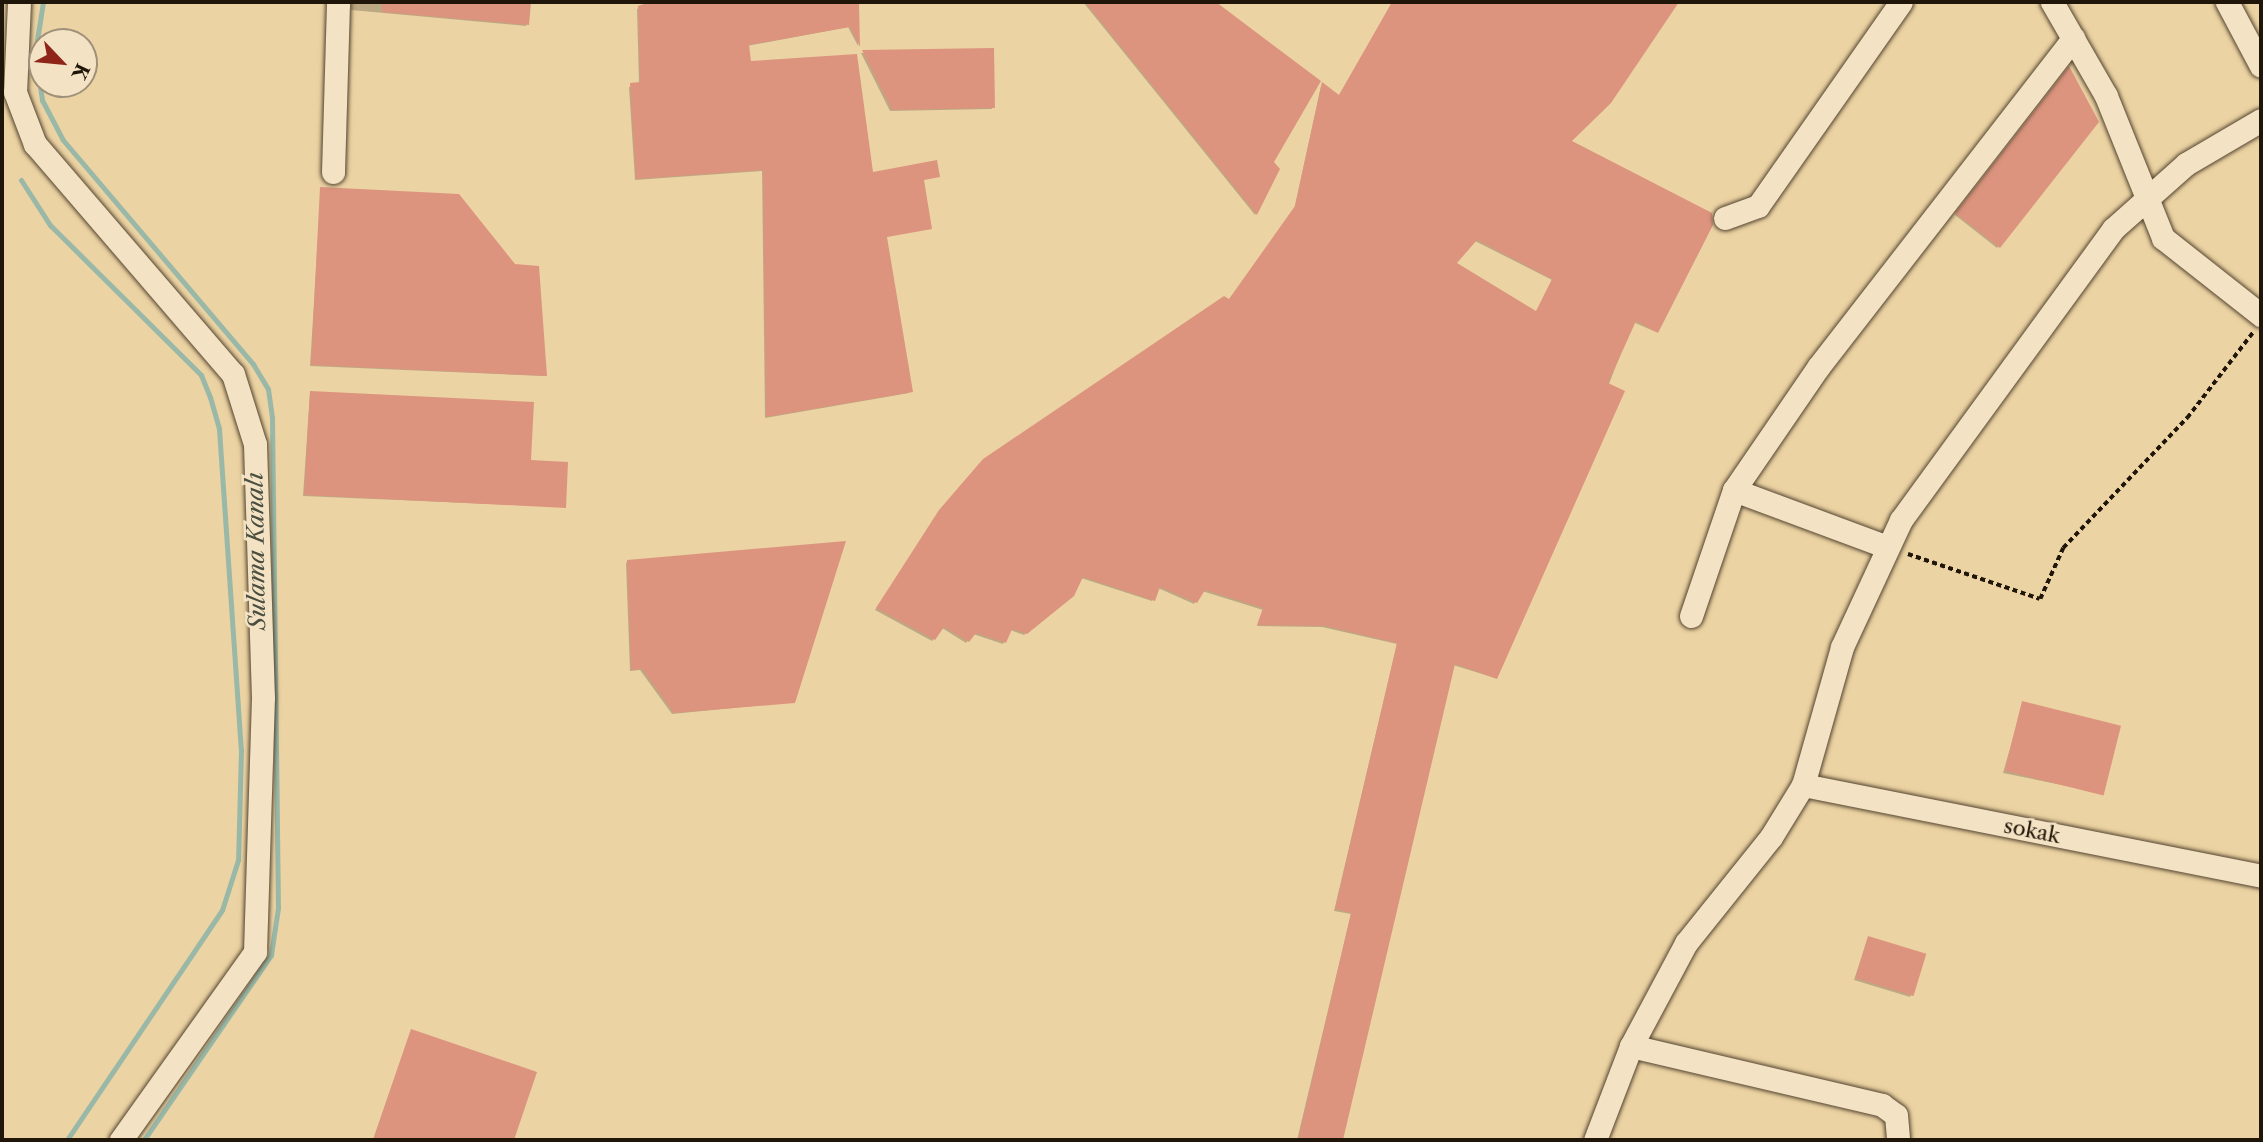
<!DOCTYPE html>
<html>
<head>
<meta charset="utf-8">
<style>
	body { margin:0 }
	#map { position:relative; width:2263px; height:1142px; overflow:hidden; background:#ecd3a3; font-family:"Libre Caslon Text",serif }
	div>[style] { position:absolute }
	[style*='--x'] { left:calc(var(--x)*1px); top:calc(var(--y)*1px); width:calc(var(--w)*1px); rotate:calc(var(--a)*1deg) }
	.shadow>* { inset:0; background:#0003 }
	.stream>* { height:5px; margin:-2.5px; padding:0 2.5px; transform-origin:2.5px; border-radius:2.5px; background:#99b8a7 }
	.building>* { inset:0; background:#dc947e; transform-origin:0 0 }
	.path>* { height:3.5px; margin-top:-1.75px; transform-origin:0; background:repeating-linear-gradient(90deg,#201509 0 5px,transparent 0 8.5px) }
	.roads { filter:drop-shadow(0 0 2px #534430) drop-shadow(0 0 2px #534430) }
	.minor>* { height:23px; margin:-11.5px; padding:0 11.5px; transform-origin:11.5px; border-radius:11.5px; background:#f3e2c3 }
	span { translate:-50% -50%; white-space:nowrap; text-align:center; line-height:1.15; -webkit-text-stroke:5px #f3e2c3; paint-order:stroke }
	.street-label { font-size:21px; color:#201509 }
	.water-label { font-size:23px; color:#4a4e40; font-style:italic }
	.frame { position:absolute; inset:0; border:4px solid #201509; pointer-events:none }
	.north { position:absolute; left:28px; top:28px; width:70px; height:70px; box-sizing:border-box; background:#f3e2c3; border:2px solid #9f9079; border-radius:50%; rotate:116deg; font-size:19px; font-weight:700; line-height:28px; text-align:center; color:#201509 }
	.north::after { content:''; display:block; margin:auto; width:24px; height:32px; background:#8f2418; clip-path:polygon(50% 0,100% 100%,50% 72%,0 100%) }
</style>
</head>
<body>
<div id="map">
	<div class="shadow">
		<i style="clip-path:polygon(351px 2px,529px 2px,526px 26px,351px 10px)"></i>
		<i style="clip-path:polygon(649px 2px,857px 2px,858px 46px,848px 27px,747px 46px,750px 63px,872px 174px,938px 176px,922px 180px,930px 228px,885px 237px,909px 393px,765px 418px,762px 171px,635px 180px,629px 87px,639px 84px,637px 9px)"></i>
		<i style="clip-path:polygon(1083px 2px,1213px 2px,1319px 82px,1272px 163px,1278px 170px,1255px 215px)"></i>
		<i style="clip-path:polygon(evenodd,1393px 2px,1678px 2px,1610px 102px,1569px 142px,1656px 332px,1633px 322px,1495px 678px,1453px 665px,1341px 1140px,1297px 1140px,1351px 914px,1334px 911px,1397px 644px,1322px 627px,1257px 626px,1263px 610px,1202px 591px,1194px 604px,1158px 588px,1152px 601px,1081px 578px,1070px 598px,1024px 635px,1010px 630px,1003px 644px,973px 634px,966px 643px,942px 628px,932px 641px,875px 610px,938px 514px,1229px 301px,1294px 210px,1321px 86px,1338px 97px,1393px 2px,1475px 241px,1552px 280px,1536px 313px,1454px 264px,1475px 241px)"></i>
		<i style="clip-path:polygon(992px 50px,992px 109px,890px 111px,861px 53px)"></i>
		<i style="clip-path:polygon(2069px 69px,2097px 122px,1997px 248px,1955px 215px)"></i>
		<i style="clip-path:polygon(321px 189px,545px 376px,310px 366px)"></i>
		<i style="clip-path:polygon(310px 393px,529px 462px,564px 507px,303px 496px)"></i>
		<i style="clip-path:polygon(626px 563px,628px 561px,793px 702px,672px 714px,640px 670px,630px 671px)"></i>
		<i style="clip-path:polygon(2023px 703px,2102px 791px,2101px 793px,2003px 773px)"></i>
		<i style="clip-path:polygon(1868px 938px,1911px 995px,1910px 997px,1854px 980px)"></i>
		<i style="clip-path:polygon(410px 1033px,535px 1073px,512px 1140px,373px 1140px)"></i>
	</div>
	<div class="stream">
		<i style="--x:43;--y:2;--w:52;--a:98.9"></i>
		<i style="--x:35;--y:53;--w:48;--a:81.5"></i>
		<i style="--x:42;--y:100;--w:45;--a:62.3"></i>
		<i style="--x:63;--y:140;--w:294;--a:49.7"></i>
		<i style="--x:253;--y:364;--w:29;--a:59"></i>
		<i style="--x:268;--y:389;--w:29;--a:82"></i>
		<i style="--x:272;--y:418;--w:490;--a:89.3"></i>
		<i style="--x:278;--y:908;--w:48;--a:98.5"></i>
		<i style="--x:271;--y:955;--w:224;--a:124.5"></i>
		<i style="--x:21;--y:180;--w:54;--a:57.2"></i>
		<i style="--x:50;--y:225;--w:213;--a:44.8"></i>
		<i style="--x:201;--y:375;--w:24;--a:68"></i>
		<i style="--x:210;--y:397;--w:33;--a:74"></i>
		<i style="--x:219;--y:429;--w:321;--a:86.1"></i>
		<i style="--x:241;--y:749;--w:111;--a:91.5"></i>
		<i style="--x:238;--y:860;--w:52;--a:107.7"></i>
		<i style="--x:222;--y:910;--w:277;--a:124"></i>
	</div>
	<div class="building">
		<i style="clip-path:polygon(382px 2px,531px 2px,529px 25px,382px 12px)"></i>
		<i style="clip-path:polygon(650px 2px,859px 2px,860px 47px,850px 27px,749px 45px,751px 61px,857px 54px,873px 172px,937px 160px,940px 177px,924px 180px,932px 229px,887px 237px,913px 392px,766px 417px,763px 170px,636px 179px,630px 83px,640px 82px,638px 6px)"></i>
		<i style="clip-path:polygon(1085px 2px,1216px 2px,1321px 81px,1274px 162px,1280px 169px,1257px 215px)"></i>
		<i style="clip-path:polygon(evenodd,1392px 2px,1679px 2px,1611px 103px,1572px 141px,1712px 213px,1713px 225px,1658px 333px,1636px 321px,1608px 383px,1625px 391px,1497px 679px,1455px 664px,1343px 1140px,1298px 1140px,1351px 913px,1335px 909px,1397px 643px,1325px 626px,1257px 625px,1263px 608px,1205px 590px,1197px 603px,1160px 587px,1155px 601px,1083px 577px,1074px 596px,1027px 634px,1012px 629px,1006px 643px,976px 633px,969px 642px,944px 627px,935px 640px,876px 608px,939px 510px,983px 459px,1224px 296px,1229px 299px,1295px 206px,1322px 82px,1339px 95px,1392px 2px,1477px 240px,1552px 279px,1536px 311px,1457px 263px,1477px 240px)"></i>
		<i style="clip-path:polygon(994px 48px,995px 108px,892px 110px,862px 50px)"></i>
		<i style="clip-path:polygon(2069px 66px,2099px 122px,2000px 248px,1955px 213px)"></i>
		<i style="clip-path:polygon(320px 187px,459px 194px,515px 264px,539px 266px,547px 376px,311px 365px)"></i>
		<i style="clip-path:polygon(310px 391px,534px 402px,531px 460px,568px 462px,566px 508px,304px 495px)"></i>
		<i style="clip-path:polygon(846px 541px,795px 703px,674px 713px,642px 669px,631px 670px,627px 560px)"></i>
		<i style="left:2022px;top:701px;width:102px;height:72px;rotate:14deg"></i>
		<i style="left:1868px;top:936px;width:61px;height:44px;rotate:17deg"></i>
		<i style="clip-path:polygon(411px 1029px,537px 1072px,514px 1140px,373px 1140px)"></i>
	</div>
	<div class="path">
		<i style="--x:1908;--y:554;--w:139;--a:18.8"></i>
		<i style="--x:2040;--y:599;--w:56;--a:-65.7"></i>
		<i style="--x:2063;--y:548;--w:180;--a:-46.4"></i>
		<i style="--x:2187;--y:418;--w:110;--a:-52.4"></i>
	</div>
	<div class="roads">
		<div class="minor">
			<i style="--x:19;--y:2;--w:90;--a:92.5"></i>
			<i style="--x:15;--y:92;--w:56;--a:69"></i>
			<i style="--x:35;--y:144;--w:303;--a:49.3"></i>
			<i style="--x:233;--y:374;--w:73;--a:72.6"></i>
			<i style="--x:255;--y:444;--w:253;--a:88.2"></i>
			<i style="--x:263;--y:697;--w:255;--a:91.8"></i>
			<i style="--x:255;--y:952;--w:231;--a:125.5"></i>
			<i style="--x:2052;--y:2;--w:108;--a:60.1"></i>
			<i style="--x:2106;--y:96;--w:153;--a:68.1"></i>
			<i style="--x:2163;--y:238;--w:125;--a:38.2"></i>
			<i style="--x:2227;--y:2;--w:72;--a:62"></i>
			<i style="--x:333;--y:172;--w:170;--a:-88.3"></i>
			<i style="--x:1725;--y:218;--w:35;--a:-20"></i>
			<i style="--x:1758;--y:206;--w:249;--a:-55"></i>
			<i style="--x:1734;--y:490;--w:163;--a:20.4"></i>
			<i style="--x:1691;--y:616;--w:133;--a:-71.2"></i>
			<i style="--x:1734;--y:490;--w:150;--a:-55.6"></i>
			<i style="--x:1819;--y:366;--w:415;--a:-52.2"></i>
			<i style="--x:1803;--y:785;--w:467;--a:11.2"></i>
			<i style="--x:1631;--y:1046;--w:258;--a:13.2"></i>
			<i style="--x:1882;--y:1105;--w:17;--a:36"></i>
			<i style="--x:1896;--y:1115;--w:25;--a:85"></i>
			<i style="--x:1595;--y:1140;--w:101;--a:-69"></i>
			<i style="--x:1631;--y:1046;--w:117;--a:-61.9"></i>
			<i style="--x:1686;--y:943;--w:136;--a:-51.3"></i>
			<i style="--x:1771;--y:837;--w:61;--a:-58.4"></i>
			<i style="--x:1803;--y:785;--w:143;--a:-74.2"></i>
			<i style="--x:1842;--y:647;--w:140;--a:-65.1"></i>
			<i style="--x:1901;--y:520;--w:360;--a:-53.9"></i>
			<i style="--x:2113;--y:229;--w:98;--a:-41.7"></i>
			<i style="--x:2186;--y:164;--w:87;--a:-30.4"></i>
		</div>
	</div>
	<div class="street-label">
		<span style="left:2032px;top:831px;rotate:11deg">sokak</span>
	</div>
	<div class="water-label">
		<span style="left:256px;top:551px;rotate:-91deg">Sulama Kanalı</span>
	</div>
	<div class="frame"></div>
	<div class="north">K</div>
</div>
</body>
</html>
